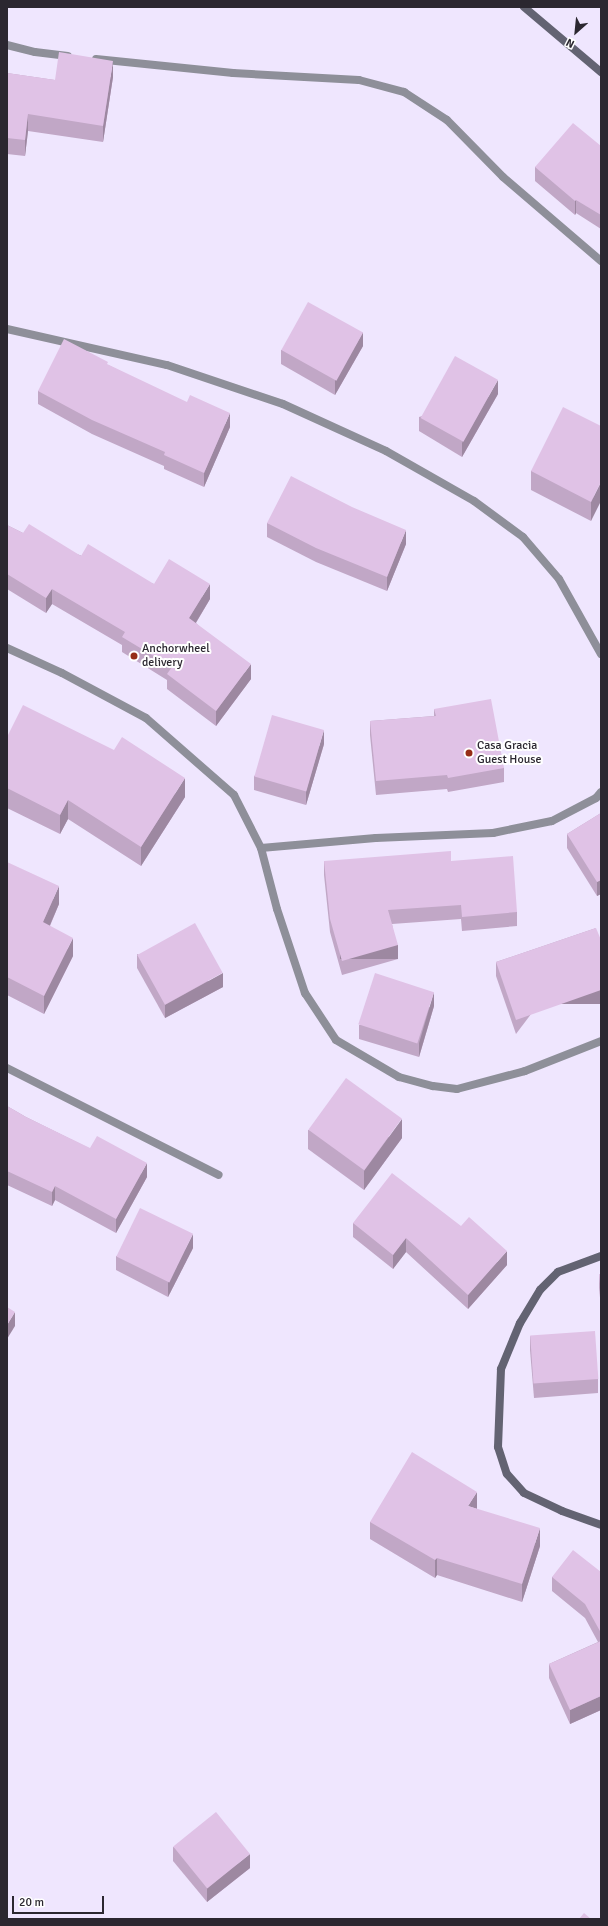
<!DOCTYPE html>
<html>
<head>
<meta charset="utf-8">
<style>
	body { margin:0 }
	#map { position:relative; width:608px; height:1926px; overflow:hidden; background:#efe6fe; font-family:Signika,sans-serif }
	div>[style] { position:absolute }
	[style*='--x'] { left:calc(var(--x)*1px); top:calc(var(--y)*1px); width:calc(var(--w)*1px); rotate:calc(var(--a)*1deg) }
	.street>* { height:8px; margin:-4px; padding:0 4px; transform-origin:4px; border-radius:4px; background:#8e8f99 }
	.secondary>* { height:8px; margin:-4px; padding:0 4px; transform-origin:4px; border-radius:4px; background:#636372 }
	.wall>* { inset:0; background:#c1a7c6 }
	.shaded-wall>* { inset:0; background:#9d88a1; transform-origin:0 0 }
	.building>* { inset:0; background:#e0c2e6; transform-origin:0 0 }
	.dots>* { width:11px; height:11px; translate:-50% -50%; box-sizing:border-box; border:2px solid #fff; border-radius:50% }
	span { translate:-50% -50%; white-space:nowrap; text-align:center; line-height:1.15; -webkit-text-stroke:4px #fff; paint-order:stroke }
	.poi-label { font-size:12px; color:#2b2730 }
	.left { translate:0 -50%; text-align:left }
	.frame { position:absolute; inset:0; border:8px solid #2b2730; pointer-events:none }
	.north { position:absolute; left:556px; top:12px; width:40px; height:40px; -webkit-text-stroke:3px #fff; paint-order:stroke; rotate:207deg; font-size:11px; font-weight:700; line-height:16px; text-align:center; color:#2b2730 }
	.north::after { content:''; display:block; margin:auto; width:14px; height:18px; background:#2b2730; clip-path:polygon(50% 0,100% 100%,50% 72%,0 100%) }
	.scale { position:absolute; left:12px; top:1896px; width:92px; height:18px; box-sizing:border-box; border:2px solid #2b2730; border-top:0; padding-left:5px; font-size:12px; line-height:14px; white-space:nowrap; color:#2b2730; -webkit-text-stroke:3px #fff; paint-order:stroke }
</style>
</head>
<body>
<div id="map">
	<div class="street">
		<i style="--x:7;--y:45;--w:29;--a:14"></i>
		<i style="--x:35;--y:52;--w:33;--a:7"></i>
		<i style="--x:96;--y:59;--w:138;--a:5.8"></i>
		<i style="--x:233;--y:73;--w:126;--a:3.2"></i>
		<i style="--x:359;--y:80;--w:47;--a:14.9"></i>
		<i style="--x:404;--y:92;--w:51;--a:33.1"></i>
		<i style="--x:447;--y:120;--w:80;--a:45.5"></i>
		<i style="--x:503;--y:177;--w:129;--a:40.6"></i>
		<i style="--x:7;--y:329;--w:164;--a:12.7"></i>
		<i style="--x:167;--y:365;--w:122;--a:18.6"></i>
		<i style="--x:283;--y:404;--w:113;--a:24.5"></i>
		<i style="--x:386;--y:451;--w:101;--a:29.6"></i>
		<i style="--x:474;--y:501;--w:61;--a:36.3"></i>
		<i style="--x:523;--y:537;--w:55;--a:49.4"></i>
		<i style="--x:559;--y:579;--w:86;--a:60.8"></i>
		<i style="--x:7;--y:648;--w:60;--a:24.4"></i>
		<i style="--x:62;--y:673;--w:95;--a:28.2"></i>
		<i style="--x:146;--y:718;--w:117;--a:41.2"></i>
		<i style="--x:234;--y:795;--w:59;--a:63"></i>
		<i style="--x:261;--y:848;--w:63;--a:75.3"></i>
		<i style="--x:277;--y:909;--w:89;--a:71.6"></i>
		<i style="--x:305;--y:993;--w:56;--a:56.6"></i>
		<i style="--x:336;--y:1040;--w:73;--a:30.4"></i>
		<i style="--x:399;--y:1077;--w:35;--a:15"></i>
		<i style="--x:433;--y:1086;--w:24;--a:7"></i>
		<i style="--x:457;--y:1089;--w:70;--a:-14.8"></i>
		<i style="--x:525;--y:1071;--w:82;--a:-21.5"></i>
		<i style="--x:261;--y:848;--w:115;--a:-5"></i>
		<i style="--x:376;--y:838;--w:117;--a:-2.4"></i>
		<i style="--x:493;--y:833;--w:60;--a:-11.5"></i>
		<i style="--x:552;--y:821;--w:50;--a:-27.6"></i>
		<i style="--x:596;--y:798;--w:8;--a:-50"></i>
		<i style="--x:7;--y:1068;--w:237;--a:26.8"></i>
	</div>
	<div class="secondary">
		<i style="--x:524;--y:7;--w:101;--a:40.2"></i>
		<i style="--x:601;--y:1256;--w:46;--a:159.6"></i>
		<i style="--x:558;--y:1272;--w:25;--a:135"></i>
		<i style="--x:540;--y:1290;--w:39;--a:121"></i>
		<i style="--x:520;--y:1323;--w:50;--a:112.4"></i>
		<i style="--x:501;--y:1369;--w:78;--a:92.2"></i>
		<i style="--x:498;--y:1447;--w:28;--a:72"></i>
		<i style="--x:507;--y:1474;--w:25;--a:48"></i>
		<i style="--x:524;--y:1493;--w:42;--a:25.3"></i>
		<i style="--x:562;--y:1511;--w:41;--a:19.7"></i>
	</div>
	<div class="wall">
		<i style="clip-path:polygon(7px 73px,55px 80px,113px 77px,103px 142px,28px 131px,25px 156px,7px 154px)"></i>
		<i style="clip-path:polygon(601px 146px,601px 229px,576px 213px,575px 215px,535px 181px,535px 167px)"></i>
		<i style="clip-path:polygon(363px 346px,335px 395px,281px 364px,281px 350px)"></i>
		<i style="clip-path:polygon(108px 365px,230px 427px,204px 487px,164px 469px,164px 466px,92px 434px,38px 404px,38px 391px)"></i>
		<i style="clip-path:polygon(498px 394px,462px 457px,419px 431px,419px 417px)"></i>
		<i style="clip-path:polygon(601px 426px,591px 521px,531px 490px,531px 471px)"></i>
		<i style="clip-path:polygon(267px 523px,406px 544px,387px 591px,316px 562px,267px 537px)"></i>
		<i style="clip-path:polygon(7px 525px,23px 533px,154px 584px,210px 599px,196px 623px,251px 679px,216px 726px,167px 689px,167px 680px,122px 652px,122px 645px,52px 604px,46px 613px,7px 589px)"></i>
		<i style="clip-path:polygon(434px 709px,504px 768px,504px 782px,448px 792px,447px 789px,376px 795px,370px 735px,370px 721px,434px 716px)"></i>
		<i style="clip-path:polygon(7px 737px,185px 797px,141px 866px,68px 819px,60px 834px,7px 808px)"></i>
		<i style="clip-path:polygon(324px 744px,306px 805px,254px 790px,254px 776px)"></i>
		<i style="clip-path:polygon(601px 813px,601px 894px,597px 896px,567px 848px,567px 834px)"></i>
		<i style="clip-path:polygon(324px 861px,451px 861px,517px 912px,517px 926px,462px 931px,461px 919px,392px 924px,398px 959px,342px 975px,330px 932px,324px 875px)"></i>
		<i style="clip-path:polygon(7px 862px,59px 904px,50px 926px,73px 956px,44px 1014px,7px 995px)"></i>
		<i style="clip-path:polygon(596px 928px,516px 1034px,496px 976px,496px 962px)"></i>
		<i style="clip-path:polygon(137px 954px,223px 987px,165px 1018px,137px 968px)"></i>
		<i style="clip-path:polygon(434px 1006px,419px 1057px,359px 1039px,359px 1025px)"></i>
		<i style="clip-path:polygon(7px 1106px,26px 1117px,147px 1177px,116px 1233px,55px 1200px,52px 1206px,7px 1185px)"></i>
		<i style="clip-path:polygon(308px 1130px,402px 1138px,364px 1190px,308px 1149px)"></i>
		<i style="clip-path:polygon(353px 1223px,507px 1265px,468px 1309px,406px 1252px,393px 1269px,353px 1237px)"></i>
		<i style="clip-path:polygon(193px 1248px,168px 1297px,116px 1270px,116px 1256px)"></i>
		<i style="clip-path:polygon(599px 1274px,601px 1274px,601px 1307px,599px 1288px)"></i>
		<i style="clip-path:polygon(530px 1336px,598px 1379px,598px 1393px,534px 1398px,530px 1350px)"></i>
		<i style="clip-path:polygon(477px 1509px,540px 1546px,522px 1602px,437px 1575px,435px 1578px,370px 1539px,370px 1522px)"></i>
		<i style="clip-path:polygon(601px 1572px,601px 1710px,570px 1724px,549px 1678px,549px 1664px,598px 1642px,585px 1618px,552px 1591px,552px 1577px)"></i>
		<i style="clip-path:polygon(173px 1847px,250px 1868px,207px 1902px,173px 1861px)"></i>
	</div>
	<div class="shaded-wall">
		<i style="clip-path:polygon(113px 61px,113px 77px,103px 142px,103px 126px)"></i>
		<i style="clip-path:polygon(28px 114px,28px 131px,25px 156px,25px 140px)"></i>
		<i style="clip-path:polygon(576px 200px,576px 213px,575px 215px,575px 201px)"></i>
		<i style="clip-path:polygon(363px 332px,363px 346px,335px 395px,335px 381px)"></i>
		<i style="clip-path:polygon(498px 380px,498px 394px,462px 457px,462px 443px)"></i>
		<i style="clip-path:polygon(230px 413px,230px 427px,204px 487px,204px 473px)"></i>
		<i style="clip-path:polygon(601px 482px,601px 501px,591px 521px,591px 502px)"></i>
		<i style="clip-path:polygon(406px 530px,406px 544px,387px 591px,387px 577px)"></i>
		<i style="clip-path:polygon(210px 584px,210px 599px,189px 634px,189px 618px)"></i>
		<i style="clip-path:polygon(52px 589px,52px 604px,46px 613px,46px 598px)"></i>
		<i style="clip-path:polygon(251px 664px,251px 679px,216px 726px,216px 711px)"></i>
		<i style="clip-path:polygon(324px 730px,324px 744px,306px 805px,306px 791px)"></i>
		<i style="clip-path:polygon(185px 778px,185px 797px,141px 866px,141px 847px)"></i>
		<i style="clip-path:polygon(68px 800px,68px 819px,60px 834px,60px 815px)"></i>
		<i style="clip-path:polygon(601px 880px,601px 894px,597px 896px,597px 882px)"></i>
		<i style="clip-path:polygon(59px 886px,59px 904px,43px 941px,43px 922px)"></i>
		<i style="clip-path:polygon(73px 938px,73px 956px,44px 1014px,44px 996px)"></i>
		<i style="left:398px;top:945px;width:14px;height:58px;rotate:90deg"></i>
		<i style="clip-path:polygon(223px 973px,223px 987px,165px 1018px,165px 1005px)"></i>
		<i style="left:601px;top:990px;width:14px;height:90px;rotate:90deg"></i>
		<i style="clip-path:polygon(434px 992px,434px 1006px,419px 1057px,419px 1043px)"></i>
		<i style="clip-path:polygon(402px 1119px,402px 1138px,364px 1190px,364px 1171px)"></i>
		<i style="clip-path:polygon(147px 1163px,147px 1177px,116px 1233px,116px 1219px)"></i>
		<i style="clip-path:polygon(55px 1186px,55px 1200px,52px 1206px,52px 1192px)"></i>
		<i style="clip-path:polygon(193px 1234px,193px 1248px,168px 1297px,168px 1283px)"></i>
		<i style="clip-path:polygon(406px 1238px,406px 1252px,393px 1269px,393px 1255px)"></i>
		<i style="clip-path:polygon(507px 1251px,507px 1265px,468px 1309px,468px 1295px)"></i>
		<i style="clip-path:polygon(15px 1312px,15px 1326px,7px 1339px,7px 1325px)"></i>
		<i style="clip-path:polygon(477px 1492px,477px 1509px,468px 1506px)"></i>
		<i style="clip-path:polygon(540px 1528px,540px 1546px,522px 1602px,522px 1584px)"></i>
		<i style="clip-path:polygon(437px 1558px,437px 1575px,435px 1578px,435px 1560px)"></i>
		<i style="clip-path:polygon(601px 1696px,601px 1710px,570px 1724px,570px 1710px)"></i>
		<i style="clip-path:polygon(250px 1854px,250px 1868px,207px 1902px,207px 1888px)"></i>
	</div>
	<div class="building">
		<i style="clip-path:polygon(59px 52px,113px 61px,103px 126px,28px 114px,25px 140px,7px 138px,7px 73px,55px 80px)"></i>
		<i style="clip-path:polygon(573px 123px,601px 146px,601px 215px,576px 200px,575px 201px,535px 167px)"></i>
		<i style="left:308px;top:302px;width:63px;height:55px;rotate:29deg"></i>
		<i style="clip-path:polygon(64px 339px,108px 362px,107px 364px,187px 402px,190px 395px,230px 413px,204px 473px,164px 455px,165px 452px,92px 420px,38px 391px)"></i>
		<i style="left:455px;top:356px;width:49px;height:71px;rotate:29deg"></i>
		<i style="clip-path:polygon(563px 407px,601px 426px,601px 482px,591px 502px,531px 471px)"></i>
		<i style="clip-path:polygon(291px 476px,352px 507px,406px 530px,387px 577px,316px 548px,267px 523px)"></i>
		<i style="clip-path:polygon(29px 524px,81px 556px,88px 544px,154px 584px,169px 559px,210px 584px,189px 618px,251px 664px,216px 711px,167px 674px,172px 667px,122px 637px,125px 632px,52px 589px,46px 598px,7px 574px,7px 525px,23px 533px)"></i>
		<i style="clip-path:polygon(491px 699px,504px 768px,448px 778px,447px 775px,376px 781px,370px 721px,436px 716px,434px 709px)"></i>
		<i style="clip-path:polygon(23px 705px,114px 750px,122px 737px,185px 778px,141px 847px,68px 800px,60px 815px,7px 788px,7px 737px)"></i>
		<i style="left:272px;top:715px;width:54px;height:64px;rotate:16deg"></i>
		<i style="clip-path:polygon(601px 813px,601px 880px,597px 882px,567px 834px)"></i>
		<i style="clip-path:polygon(451px 851px,451px 861px,513px 856px,517px 912px,462px 917px,461px 905px,388px 910px,398px 945px,342px 961px,330px 919px,324px 861px)"></i>
		<i style="clip-path:polygon(7px 862px,59px 886px,43px 922px,73px 938px,44px 996px,7px 977px)"></i>
		<i style="left:195px;top:923px;width:57px;height:66px;rotate:61deg"></i>
		<i style="clip-path:polygon(596px 928px,601px 940px,601px 990px,516px 1020px,496px 962px)"></i>
		<i style="left:375px;top:973px;width:62px;height:54px;rotate:18deg"></i>
		<i style="left:346px;top:1078px;width:69px;height:64px;rotate:36deg"></i>
		<i style="clip-path:polygon(7px 1106px,26px 1117px,90px 1148px,97px 1136px,147px 1163px,116px 1219px,55px 1186px,52px 1192px,7px 1171px)"></i>
		<i style="clip-path:polygon(392px 1173px,461px 1226px,469px 1217px,507px 1251px,468px 1295px,406px 1238px,393px 1255px,353px 1223px)"></i>
		<i style="left:140px;top:1208px;width:59px;height:54px;rotate:26deg"></i>
		<i style="clip-path:polygon(599px 1274px,601px 1274px,601px 1293px)"></i>
		<i style="clip-path:polygon(7px 1307px,15px 1312px,7px 1325px)"></i>
		<i style="left:595px;top:1331px;width:48px;height:65px;rotate:86deg"></i>
		<i style="clip-path:polygon(412px 1452px,477px 1492px,468px 1506px,540px 1528px,522px 1584px,437px 1558px,435px 1560px,370px 1522px)"></i>
		<i style="clip-path:polygon(573px 1550px,601px 1572px,601px 1633px,585px 1604px,552px 1577px)"></i>
		<i style="clip-path:polygon(601px 1641px,601px 1696px,570px 1710px,549px 1664px)"></i>
		<i style="left:216px;top:1812px;width:54px;height:55px;rotate:51deg"></i>
		<i style="clip-path:polygon(584px 1913px,591px 1919px,579px 1919px)"></i>
	</div>
	<div class="dots">
		<i style="left:134px;top:656px;background:#962d17"></i>
		<i style="left:469px;top:753px;background:#962d17"></i>
	</div>
	<div class="poi-label">
		<span class="left" style="left:142px;top:656px">Anchorwheel<br>delivery</span>
		<span class="left" style="left:477px;top:753px">Casa Gracia<br>Guest House</span>
	</div>
	<div class="frame"></div>
	<div class="north">N</div>
	<div class="scale">20 m</div>
</div>
</body>
</html>
